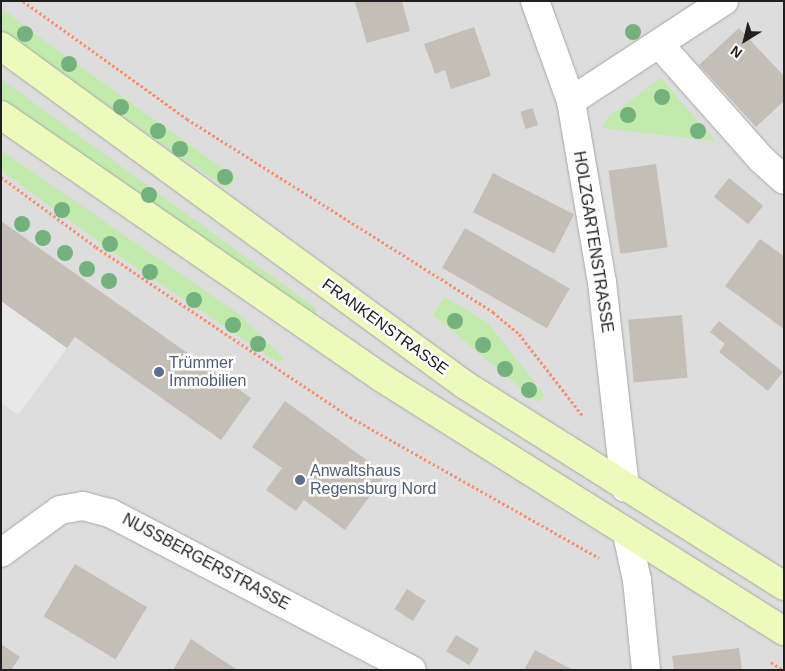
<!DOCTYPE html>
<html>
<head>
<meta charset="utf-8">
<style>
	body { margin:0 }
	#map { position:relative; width:785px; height:671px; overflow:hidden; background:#f0efe6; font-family:Helvetica,sans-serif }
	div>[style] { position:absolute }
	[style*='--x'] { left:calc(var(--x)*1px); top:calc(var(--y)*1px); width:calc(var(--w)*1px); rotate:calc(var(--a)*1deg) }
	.residential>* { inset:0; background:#dedddd; transform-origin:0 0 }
	.grass>* { inset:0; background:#c2eaad }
	.parking>* { inset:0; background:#e8e8e8 }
	.building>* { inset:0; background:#c5beb6; transform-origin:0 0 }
	.path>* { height:3px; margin-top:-1.5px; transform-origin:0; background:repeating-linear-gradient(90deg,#fa906e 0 2.5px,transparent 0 5px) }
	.roads { filter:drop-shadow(0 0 1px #a7a7a7) drop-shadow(0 0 1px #a7a7a7) }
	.street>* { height:28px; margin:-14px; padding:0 14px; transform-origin:14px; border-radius:14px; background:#fff }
	.secondary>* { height:28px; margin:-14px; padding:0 14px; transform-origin:14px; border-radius:14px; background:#eefabb }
	.trees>* { width:16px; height:16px; margin:-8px; border-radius:50%; background:#73b27c }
	.dots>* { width:14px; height:14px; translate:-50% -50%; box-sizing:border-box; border:2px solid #fff; border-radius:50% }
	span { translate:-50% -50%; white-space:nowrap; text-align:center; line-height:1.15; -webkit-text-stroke:5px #fff; paint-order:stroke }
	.street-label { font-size:16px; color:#202020 }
	.service-label { font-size:16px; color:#4e5e75 }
	.left { translate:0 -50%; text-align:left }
	.frame { position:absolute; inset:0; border:2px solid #202020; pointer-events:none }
	.north { position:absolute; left:720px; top:15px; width:50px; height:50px; -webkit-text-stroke:4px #fff; paint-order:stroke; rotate:216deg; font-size:14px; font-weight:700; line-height:20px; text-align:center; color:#202020 }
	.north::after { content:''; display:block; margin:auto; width:18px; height:22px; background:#202020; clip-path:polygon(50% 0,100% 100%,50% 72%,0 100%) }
</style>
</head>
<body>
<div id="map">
	<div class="residential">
		<i style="left:1px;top:1px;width:783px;height:669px"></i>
	</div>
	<div class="grass">
		<i style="clip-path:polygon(1px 8px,53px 47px,236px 178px,227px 189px,16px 41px,1px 29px)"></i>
		<i style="clip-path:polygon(661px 78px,715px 141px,602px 128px,608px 117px)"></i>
		<i style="clip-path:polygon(1px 79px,317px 309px,314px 315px,1px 100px)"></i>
		<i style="clip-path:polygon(1px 150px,240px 315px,284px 359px,279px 363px,106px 247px,1px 170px)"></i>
		<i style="clip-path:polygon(445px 297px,488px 323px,545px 396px,538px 402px,433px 315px)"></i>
	</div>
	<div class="parking">
		<i style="clip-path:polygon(1px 301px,67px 348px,18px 415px,1px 403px)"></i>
	</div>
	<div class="building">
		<i style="clip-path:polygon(358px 1px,402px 1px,410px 31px,367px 43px,355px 2px)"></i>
		<i style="clip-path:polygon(474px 27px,491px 76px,451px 89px,445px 70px,435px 74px,424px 44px)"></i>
		<i style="clip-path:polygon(739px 28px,784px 76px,784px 101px,756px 127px,699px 65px)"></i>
		<i style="left:533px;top:108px;width:18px;height:13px;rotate:74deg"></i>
		<i style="left:656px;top:164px;width:84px;height:48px;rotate:82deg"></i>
		<i style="left:493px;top:173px;width:91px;height:44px;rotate:27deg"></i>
		<i style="left:729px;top:178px;width:44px;height:24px;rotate:39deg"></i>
		<i style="clip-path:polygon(1px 221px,251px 398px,221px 440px,75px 337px,67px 348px,1px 301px)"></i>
		<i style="left:465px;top:228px;width:121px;height:46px;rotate:30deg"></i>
		<i style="clip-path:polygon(760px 239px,784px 256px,784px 329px,725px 286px)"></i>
		<i style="left:682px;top:315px;width:63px;height:54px;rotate:85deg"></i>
		<i style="clip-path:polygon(719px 321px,783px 372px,768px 391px,719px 352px,725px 344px,710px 332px)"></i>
		<i style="clip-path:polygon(285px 401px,386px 474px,345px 530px,304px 500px,296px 511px,266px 490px,282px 468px,252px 447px)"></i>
		<i style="left:75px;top:564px;width:84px;height:61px;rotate:31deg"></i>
		<i style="left:407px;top:589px;width:22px;height:24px;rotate:32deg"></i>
		<i style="left:456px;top:635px;width:27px;height:19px;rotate:31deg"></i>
		<i style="clip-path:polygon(191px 639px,219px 658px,238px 670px,173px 670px)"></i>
		<i style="clip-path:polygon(1px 644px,20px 657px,11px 670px,1px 670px)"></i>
		<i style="clip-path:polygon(739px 648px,742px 670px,674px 670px,672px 656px)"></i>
		<i style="clip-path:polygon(535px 650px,573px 670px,524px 670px)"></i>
	</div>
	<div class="path">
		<i style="--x:23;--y:1;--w:202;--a:35.7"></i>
		<i style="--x:187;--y:119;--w:362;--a:32.2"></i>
		<i style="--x:493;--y:312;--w:34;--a:40"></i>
		<i style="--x:519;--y:334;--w:104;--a:52"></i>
		<i style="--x:1;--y:177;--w:118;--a:36.4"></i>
		<i style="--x:96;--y:247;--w:306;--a:33.8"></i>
		<i style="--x:350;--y:417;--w:286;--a:29.5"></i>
		<i style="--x:771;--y:662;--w:14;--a:34"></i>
	</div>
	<div class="roads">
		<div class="street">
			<i style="--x:535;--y:1;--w:106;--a:70.2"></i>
			<i style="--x:571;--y:101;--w:184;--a:80.3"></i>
			<i style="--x:602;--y:282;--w:207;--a:83.6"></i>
			<i style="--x:659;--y:44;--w:154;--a:48.4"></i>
			<i style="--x:761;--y:159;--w:31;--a:42"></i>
			<i style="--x:571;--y:101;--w:183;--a:-33.2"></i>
			<i style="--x:627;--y:534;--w:47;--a:77.7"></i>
			<i style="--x:637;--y:580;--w:90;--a:84.3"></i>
			<i style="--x:1;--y:553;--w:73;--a:-36.1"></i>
			<i style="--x:60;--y:510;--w:23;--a:-10"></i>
			<i style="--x:83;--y:506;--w:28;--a:15"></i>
			<i style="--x:110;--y:513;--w:340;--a:27.5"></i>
		</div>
		<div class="secondary">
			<i style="--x:1;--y:46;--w:575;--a:36.15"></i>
			<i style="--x:465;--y:385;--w:377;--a:32.2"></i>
			<i style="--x:1;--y:115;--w:463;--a:34.6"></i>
			<i style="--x:382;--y:378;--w:475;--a:32.2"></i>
		</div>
	</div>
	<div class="trees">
		<i style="left:633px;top:32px"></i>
		<i style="left:25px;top:34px"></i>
		<i style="left:69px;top:64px"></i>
		<i style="left:662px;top:97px"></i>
		<i style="left:121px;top:107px"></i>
		<i style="left:628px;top:115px"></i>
		<i style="left:158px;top:131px"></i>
		<i style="left:698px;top:131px"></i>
		<i style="left:180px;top:149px"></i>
		<i style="left:225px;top:177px"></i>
		<i style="left:149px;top:195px"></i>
		<i style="left:62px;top:210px"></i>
		<i style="left:22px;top:224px"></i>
		<i style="left:43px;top:238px"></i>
		<i style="left:110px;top:244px"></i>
		<i style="left:65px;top:253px"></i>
		<i style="left:87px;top:269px"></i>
		<i style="left:150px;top:272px"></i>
		<i style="left:109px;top:281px"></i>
		<i style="left:194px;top:300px"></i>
		<i style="left:455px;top:321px"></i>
		<i style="left:233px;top:325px"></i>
		<i style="left:258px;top:344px"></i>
		<i style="left:483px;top:345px"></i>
		<i style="left:505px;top:369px"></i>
		<i style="left:529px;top:390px"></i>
	</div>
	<div class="dots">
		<i style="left:159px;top:372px;background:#5c6f8a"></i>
		<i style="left:300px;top:480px;background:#5c6f8a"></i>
	</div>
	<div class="street-label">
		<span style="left:593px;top:242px;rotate:81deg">HOLZGARTENSTRASSE</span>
		<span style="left:385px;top:327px;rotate:36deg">FRANKENSTRASSE</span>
		<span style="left:206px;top:562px;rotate:28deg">NUSSBERGERSTRASSE</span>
	</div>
	<div class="service-label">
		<span class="left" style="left:169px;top:372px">Trümmer<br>Immobilien</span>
		<span class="left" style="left:310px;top:480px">Anwaltshaus<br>Regensburg Nord</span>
	</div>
	<div class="frame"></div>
	<div class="north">N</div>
</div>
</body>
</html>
